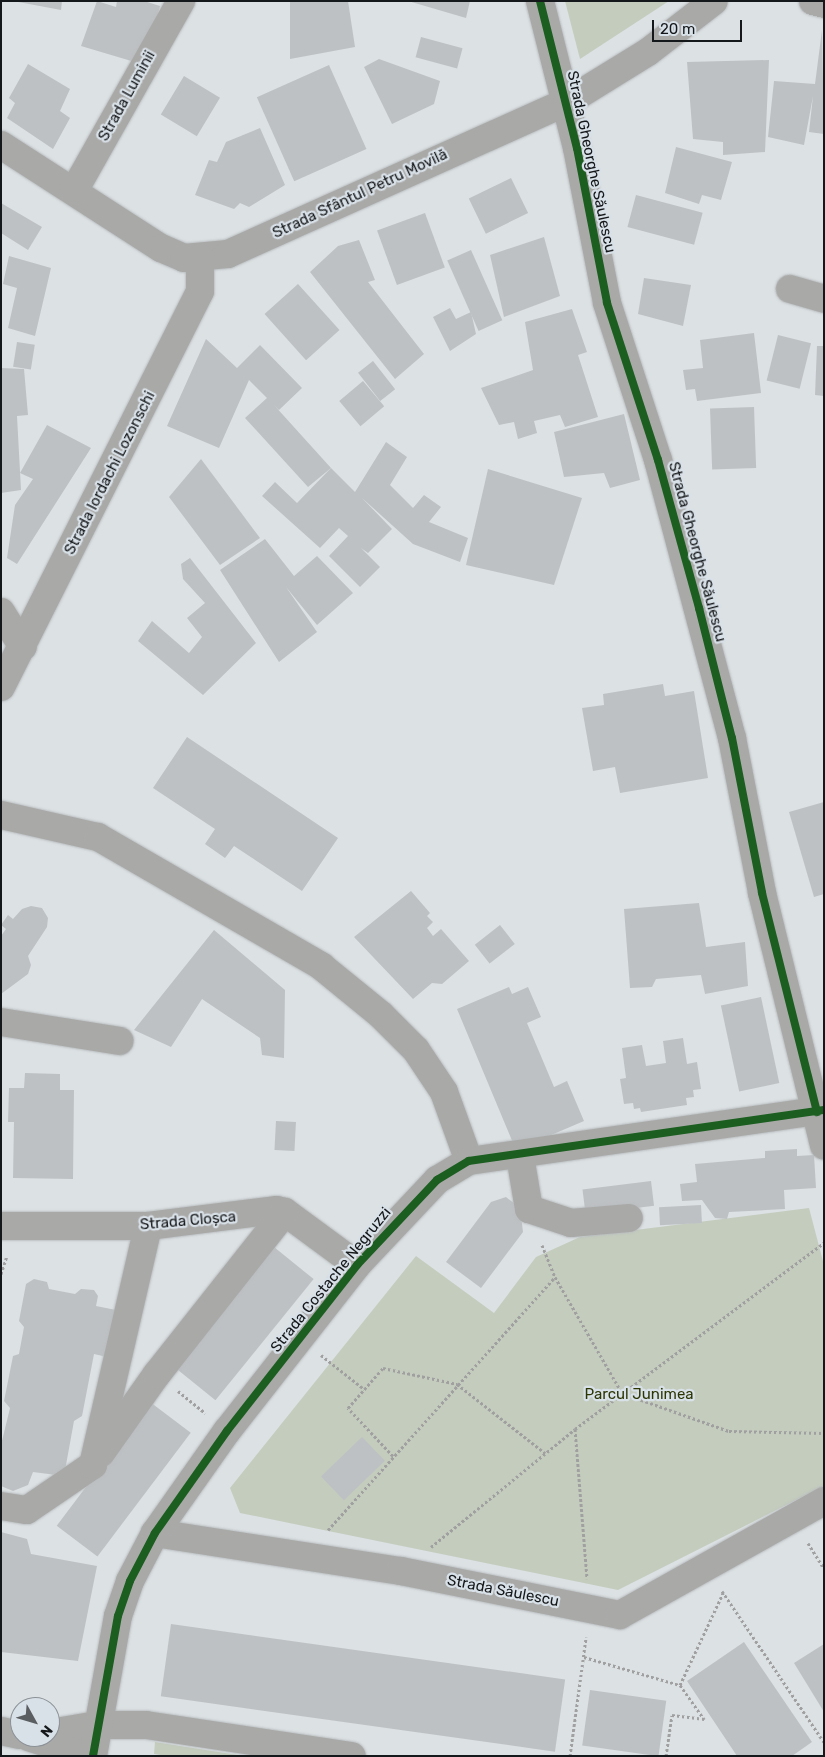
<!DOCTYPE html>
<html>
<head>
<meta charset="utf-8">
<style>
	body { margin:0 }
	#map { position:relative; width:825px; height:1757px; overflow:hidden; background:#dce1e4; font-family:Rubik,sans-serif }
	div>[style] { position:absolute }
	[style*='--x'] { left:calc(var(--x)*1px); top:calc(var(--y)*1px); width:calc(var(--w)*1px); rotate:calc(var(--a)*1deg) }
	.green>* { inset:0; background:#c4ccbe }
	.building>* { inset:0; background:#bec1c4; transform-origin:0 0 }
	.path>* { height:3px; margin-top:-1.5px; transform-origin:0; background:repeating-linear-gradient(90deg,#a0a0a1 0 2.5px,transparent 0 5px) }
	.roads { filter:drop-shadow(0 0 1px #b9bdbf) drop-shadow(0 0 1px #b9bdbf) }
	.minor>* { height:28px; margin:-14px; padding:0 14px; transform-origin:14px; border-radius:14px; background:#a9a9a8 }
	.cycleway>* { height:8px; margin:-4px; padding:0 4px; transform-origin:4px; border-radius:4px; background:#1b5e20 }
	span { translate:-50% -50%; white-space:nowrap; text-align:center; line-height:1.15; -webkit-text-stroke:4.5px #d9e1e8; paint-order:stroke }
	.street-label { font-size:15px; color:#15181a }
	.park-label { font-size:15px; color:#2c3602 }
	.frame { position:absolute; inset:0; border:2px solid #15181a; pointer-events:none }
	.north { position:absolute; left:10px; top:1697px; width:50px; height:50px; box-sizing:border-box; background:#d9e1e8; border:1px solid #8b9196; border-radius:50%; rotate:129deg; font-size:14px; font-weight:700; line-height:20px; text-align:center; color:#15181a }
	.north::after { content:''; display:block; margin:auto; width:18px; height:22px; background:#5b5e61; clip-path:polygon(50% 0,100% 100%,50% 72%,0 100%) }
	.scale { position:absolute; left:652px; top:20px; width:90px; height:22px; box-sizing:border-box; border:2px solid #15181a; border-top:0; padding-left:6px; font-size:15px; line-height:18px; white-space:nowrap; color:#15181a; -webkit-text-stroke:4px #d9e1e8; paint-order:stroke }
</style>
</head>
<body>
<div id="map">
	<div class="green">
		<i style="clip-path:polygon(565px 1px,669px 1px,580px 59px)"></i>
		<i style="clip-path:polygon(809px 1208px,824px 1265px,824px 1486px,618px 1590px,240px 1513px,230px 1488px,416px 1256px,494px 1313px,536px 1257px,580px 1237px)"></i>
		<i style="clip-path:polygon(155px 1742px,244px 1756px,167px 1756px,154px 1754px)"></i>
	</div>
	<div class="building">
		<i style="clip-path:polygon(13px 1px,62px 1px,61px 10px)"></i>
		<i style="clip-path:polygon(97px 1px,116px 7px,117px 1px,144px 1px,160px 6px,150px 46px,138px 63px,81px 46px)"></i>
		<i style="clip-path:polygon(290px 1px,348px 1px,355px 47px,290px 59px)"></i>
		<i style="clip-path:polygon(408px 1px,470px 1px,466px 18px)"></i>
		<i style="clip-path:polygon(822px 30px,824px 134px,809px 132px,813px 96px,804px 145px,768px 137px,774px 81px,815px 84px)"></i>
		<i style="left:421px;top:37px;width:43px;height:21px;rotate:15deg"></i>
		<i style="clip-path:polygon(379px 59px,440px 81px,434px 104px,392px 124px,364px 67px)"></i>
		<i style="clip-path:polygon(769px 60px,765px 152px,723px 155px,723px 142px,693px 139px,687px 62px)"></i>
		<i style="clip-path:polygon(28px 64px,70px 89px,60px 111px,70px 118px,53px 149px,7px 118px,15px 103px,9px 98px)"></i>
		<i style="left:329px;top:65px;width:92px;height:79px;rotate:66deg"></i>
		<i style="left:184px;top:76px;width:42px;height:45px;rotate:31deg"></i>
		<i style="clip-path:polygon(260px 128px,285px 185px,249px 207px,240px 203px,234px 209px,195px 195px,209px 160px,217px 162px,226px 142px)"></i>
		<i style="clip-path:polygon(676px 147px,732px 162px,721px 200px,702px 195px,699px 204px,665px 193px)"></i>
		<i style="left:511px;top:178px;width:39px;height:47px;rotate:64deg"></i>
		<i style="left:636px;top:195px;width:69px;height:33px;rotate:15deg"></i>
		<i style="clip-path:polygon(1px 203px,42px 227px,28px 250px,1px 233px)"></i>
		<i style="left:425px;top:213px;width:58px;height:51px;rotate:70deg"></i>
		<i style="clip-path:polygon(544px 237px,560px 296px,504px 317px,490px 255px)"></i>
		<i style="clip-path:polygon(359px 240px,375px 280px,368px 282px,424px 354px,395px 379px,310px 272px,338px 246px)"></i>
		<i style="left:471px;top:250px;width:77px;height:26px;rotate:66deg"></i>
		<i style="clip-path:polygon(9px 256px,51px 268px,35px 336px,8px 328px,17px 288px,3px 284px)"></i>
		<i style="clip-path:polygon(644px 278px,691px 285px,683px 326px,638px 314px)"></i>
		<i style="left:298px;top:284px;width:62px;height:45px;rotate:48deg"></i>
		<i style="clip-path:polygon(450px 308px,456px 319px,471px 312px,476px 334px,450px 351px,433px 317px)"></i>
		<i style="clip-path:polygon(572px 309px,587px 352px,578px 355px,598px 417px,565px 427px,560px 415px,534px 421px,537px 433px,518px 439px,514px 422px,499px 425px,481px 388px,533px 370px,525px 322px)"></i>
		<i style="clip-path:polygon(754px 333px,761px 393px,697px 401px,695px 389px,686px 390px,683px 370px,703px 368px,700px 340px)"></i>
		<i style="left:778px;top:335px;width:34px;height:47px;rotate:14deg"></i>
		<i style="clip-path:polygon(206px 339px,237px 368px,260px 345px,302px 388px,279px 410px,274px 405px,331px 468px,308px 487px,245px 418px,267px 398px,249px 380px,219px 448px,167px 426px)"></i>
		<i style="left:17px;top:342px;width:18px;height:25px;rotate:9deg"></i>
		<i style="clip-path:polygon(817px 346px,824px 346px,824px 396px,815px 395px)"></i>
		<i style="left:373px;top:361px;width:36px;height:19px;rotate:52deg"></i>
		<i style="clip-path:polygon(1px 368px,24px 369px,28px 415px,17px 416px,21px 490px,1px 493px)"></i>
		<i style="left:363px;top:381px;width:33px;height:31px;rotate:50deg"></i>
		<i style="left:754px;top:407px;width:61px;height:44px;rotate:88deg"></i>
		<i style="clip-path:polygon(624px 414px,640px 480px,610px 488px,604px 473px,564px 477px,554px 432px)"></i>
		<i style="clip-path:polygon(47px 425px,91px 448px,17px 564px,7px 558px,15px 505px,33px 479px,20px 473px)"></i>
		<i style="clip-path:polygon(386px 442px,407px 457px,390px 485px,413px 508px,424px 495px,441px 507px,429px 522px,468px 538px,460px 562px,413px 544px,362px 498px,392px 529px,368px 553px,361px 548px,380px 567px,360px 587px,329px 556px,348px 536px,339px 528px,320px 548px,262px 496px,275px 482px,297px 503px,331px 468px,355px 492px)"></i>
		<i style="clip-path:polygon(201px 459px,260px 538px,220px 565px,169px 497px)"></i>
		<i style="clip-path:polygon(488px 469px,582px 498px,554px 585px,466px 565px)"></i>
		<i style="clip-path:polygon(265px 539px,294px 576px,317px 556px,353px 593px,317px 625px,286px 587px,317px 632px,279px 662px,220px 570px)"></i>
		<i style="clip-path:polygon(190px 558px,256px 643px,203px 695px,138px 641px,152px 621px,189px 653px,202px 637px,187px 618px,205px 603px,183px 579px,181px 564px)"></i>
		<i style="clip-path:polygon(663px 684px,665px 696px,694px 691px,708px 778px,620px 793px,615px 767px,593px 771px,582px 708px,604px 705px,603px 694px)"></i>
		<i style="clip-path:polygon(187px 737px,338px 838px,302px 891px,234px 846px,225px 858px,205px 844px,215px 829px,153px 788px)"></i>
		<i style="clip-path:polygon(824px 802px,824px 894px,814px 897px,789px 812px)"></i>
		<i style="clip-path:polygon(411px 891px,430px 913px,427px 916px,433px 922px,427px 928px,433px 936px,441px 929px,469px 961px,442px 984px,432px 983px,413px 999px,354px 937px)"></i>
		<i style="clip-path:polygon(699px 903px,706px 947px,745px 942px,748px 986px,705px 994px,701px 975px,656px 979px,652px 987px,630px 988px,624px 909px)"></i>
		<i style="clip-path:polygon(31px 906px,42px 908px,48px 918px,47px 927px,28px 956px,31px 965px,28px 974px,1px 994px,1px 936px,6px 929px,1px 925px,8px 915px,13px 919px,22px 909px)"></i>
		<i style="left:500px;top:925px;width:24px;height:32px;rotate:52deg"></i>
		<i style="clip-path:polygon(214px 930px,285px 990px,284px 1058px,262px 1055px,260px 1038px,202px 999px,171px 1047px,134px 1030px)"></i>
		<i style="clip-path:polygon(509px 987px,512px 994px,528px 987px,541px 1017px,527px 1023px,554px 1087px,567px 1081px,584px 1121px,516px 1150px,457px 1009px)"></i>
		<i style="left:761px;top:997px;width:88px;height:41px;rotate:78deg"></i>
		<i style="clip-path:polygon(683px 1038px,687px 1064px,697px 1062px,701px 1089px,693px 1090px,694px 1097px,686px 1098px,687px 1105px,641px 1112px,640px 1108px,634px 1109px,633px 1103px,624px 1104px,620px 1079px,626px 1078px,622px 1048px,642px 1045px,646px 1066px,666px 1063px,663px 1041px)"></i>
		<i style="clip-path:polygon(25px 1073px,60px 1074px,60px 1090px,74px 1090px,73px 1179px,13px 1178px,14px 1122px,8px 1122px,9px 1088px,24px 1088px)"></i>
		<i style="left:276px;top:1121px;width:20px;height:29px;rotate:3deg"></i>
		<i style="clip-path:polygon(797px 1149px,797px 1156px,814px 1155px,816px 1188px,784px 1190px,785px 1209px,729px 1212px,727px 1219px,715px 1218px,702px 1200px,682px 1201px,680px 1184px,697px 1182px,695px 1164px,765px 1158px,765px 1151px)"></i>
		<i style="left:651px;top:1181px;width:25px;height:69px;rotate:83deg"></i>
		<i style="clip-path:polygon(506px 1197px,520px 1208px,523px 1232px,481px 1288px,446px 1262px,491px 1202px)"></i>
		<i style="left:701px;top:1205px;width:18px;height:42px;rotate:87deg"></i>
		<i style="left:274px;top:1247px;width:51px;height:156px;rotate:39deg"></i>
		<i style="clip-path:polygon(34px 1279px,47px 1282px,49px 1289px,75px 1294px,81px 1289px,94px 1290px,98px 1296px,96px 1306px,116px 1310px,107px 1357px,94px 1354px,82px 1416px,74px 1421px,64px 1476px,33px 1472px,28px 1485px,13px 1491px,1px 1486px,1px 1445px,10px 1408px,4px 1401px,13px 1356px,19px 1354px,24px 1327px,19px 1321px,26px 1284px)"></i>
		<i style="left:150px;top:1402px;width:51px;height:155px;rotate:37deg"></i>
		<i style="left:362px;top:1437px;width:33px;height:57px;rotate:46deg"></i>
		<i style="clip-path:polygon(1px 1532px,27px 1539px,31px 1554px,97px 1566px,78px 1661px,1px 1652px)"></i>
		<i style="left:171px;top:1624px;width:398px;height:73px;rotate:8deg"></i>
		<i style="clip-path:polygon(744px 1642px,812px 1742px,792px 1756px,737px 1756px,687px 1681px)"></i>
		<i style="clip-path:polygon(824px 1644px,824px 1712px,794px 1663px)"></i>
		<i style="left:590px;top:1690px;width:77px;height:56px;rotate:8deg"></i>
	</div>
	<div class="path">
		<i style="--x:542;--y:1245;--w:35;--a:68"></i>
		<i style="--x:555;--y:1277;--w:134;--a:60"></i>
		<i style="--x:622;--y:1393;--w:114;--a:19.6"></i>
		<i style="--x:729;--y:1431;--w:95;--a:1.2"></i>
		<i style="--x:1;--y:1274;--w:19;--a:-72"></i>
		<i style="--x:321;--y:1355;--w:55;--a:38.3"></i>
		<i style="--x:178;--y:1391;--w:35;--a:39"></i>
		<i style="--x:575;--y:1429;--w:150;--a:85.4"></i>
		<i style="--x:393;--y:1456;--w:66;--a:-133.2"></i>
		<i style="--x:348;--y:1408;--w:53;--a:-48.8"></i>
		<i style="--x:383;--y:1368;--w:76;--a:12.2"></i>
		<i style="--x:457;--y:1384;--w:112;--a:38.1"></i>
		<i style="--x:328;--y:1530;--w:340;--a:-48.1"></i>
		<i style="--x:808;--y:1543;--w:31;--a:58"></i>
		<i style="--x:431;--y:1547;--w:186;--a:-39.3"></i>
		<i style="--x:575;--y:1429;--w:311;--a:-36.8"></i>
		<i style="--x:722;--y:1591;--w:182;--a:56"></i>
		<i style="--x:584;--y:1657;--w:100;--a:16.3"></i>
		<i style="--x:680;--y:1685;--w:102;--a:-64.9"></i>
		<i style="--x:680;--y:1685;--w:42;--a:54.8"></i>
		<i style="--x:570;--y:1756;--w:120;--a:-82.3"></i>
		<i style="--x:666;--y:1756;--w:41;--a:-81.7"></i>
		<i style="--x:672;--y:1715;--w:33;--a:7"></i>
	</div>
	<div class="roads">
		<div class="minor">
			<i style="--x:540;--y:1;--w:152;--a:75.9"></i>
			<i style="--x:577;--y:148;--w:158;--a:79"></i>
			<i style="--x:607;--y:303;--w:165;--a:72"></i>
			<i style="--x:658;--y:460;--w:288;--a:75.1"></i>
			<i style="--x:732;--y:738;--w:158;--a:79"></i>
			<i style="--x:762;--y:893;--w:260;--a:76.2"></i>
			<i style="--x:813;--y:1;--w:11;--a:15"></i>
			<i style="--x:1;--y:145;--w:190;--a:32.8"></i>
			<i style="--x:161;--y:248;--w:25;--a:23"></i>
			<i style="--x:184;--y:258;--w:44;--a:-5.2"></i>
			<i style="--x:228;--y:254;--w:372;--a:-24.2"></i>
			<i style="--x:567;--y:102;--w:95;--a:-31.7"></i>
			<i style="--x:648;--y:52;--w:83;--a:-37.7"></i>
			<i style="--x:74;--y:191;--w:218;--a:-60.6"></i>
			<i style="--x:790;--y:289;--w:35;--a:16"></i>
			<i style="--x:1;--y:612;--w:41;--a:57.8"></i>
			<i style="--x:1;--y:687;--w:443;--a:-63.3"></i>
			<i style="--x:200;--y:291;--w:33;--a:-90"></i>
			<i style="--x:1;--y:815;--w:99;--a:12.8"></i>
			<i style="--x:98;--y:837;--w:258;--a:30"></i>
			<i style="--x:321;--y:966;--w:77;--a:39.2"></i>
			<i style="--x:381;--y:1015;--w:49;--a:45"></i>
			<i style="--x:416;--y:1050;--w:50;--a:56.3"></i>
			<i style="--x:444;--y:1092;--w:73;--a:70.1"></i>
			<i style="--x:1;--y:1022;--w:120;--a:9.1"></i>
			<i style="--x:520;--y:1156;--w:54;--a:80.4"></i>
			<i style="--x:529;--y:1209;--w:44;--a:18.4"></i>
			<i style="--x:571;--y:1223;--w:58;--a:-4.9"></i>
			<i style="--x:1;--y:1226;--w:147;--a:0"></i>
			<i style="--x:148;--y:1226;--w:130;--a:-7.1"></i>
			<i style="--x:277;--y:1210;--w:8;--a:14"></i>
			<i style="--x:285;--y:1212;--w:89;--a:36.4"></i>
			<i style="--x:101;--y:1453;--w:97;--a:-54.7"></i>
			<i style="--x:157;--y:1374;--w:206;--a:-51.7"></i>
			<i style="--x:1;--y:1506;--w:26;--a:9"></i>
			<i style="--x:27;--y:1510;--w:80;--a:-34.3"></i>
			<i style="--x:93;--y:1465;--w:245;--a:-77"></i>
			<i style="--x:155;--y:1533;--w:249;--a:8.8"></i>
			<i style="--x:401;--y:1571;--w:223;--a:11.4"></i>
			<i style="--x:620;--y:1615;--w:234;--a:-29.2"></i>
			<i style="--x:1;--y:1731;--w:19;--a:12"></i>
			<i style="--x:50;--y:1733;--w:49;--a:-9.5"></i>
			<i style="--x:98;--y:1725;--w:48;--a:0"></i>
			<i style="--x:146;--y:1725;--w:208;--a:8.6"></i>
			<i style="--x:28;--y:1737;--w:61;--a:18.1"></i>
			<i style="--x:93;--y:1756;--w:142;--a:-79.9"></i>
			<i style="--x:118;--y:1616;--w:37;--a:-71"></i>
			<i style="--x:130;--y:1581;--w:54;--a:-62.5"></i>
			<i style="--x:155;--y:1533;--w:125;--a:-54.8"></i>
			<i style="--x:227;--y:1431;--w:211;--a:-51.9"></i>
			<i style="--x:357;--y:1265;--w:117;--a:-46.7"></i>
			<i style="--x:437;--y:1180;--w:37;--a:-31"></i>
			<i style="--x:469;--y:1161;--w:359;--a:-8.2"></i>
		</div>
	</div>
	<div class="cycleway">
		<i style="--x:540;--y:1;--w:152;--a:75.9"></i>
		<i style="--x:577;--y:148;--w:158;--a:79"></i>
		<i style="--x:607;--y:303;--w:165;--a:72"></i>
		<i style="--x:658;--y:460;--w:154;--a:74.5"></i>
		<i style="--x:699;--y:608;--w:134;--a:75.8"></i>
		<i style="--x:732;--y:738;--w:158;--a:79"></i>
		<i style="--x:762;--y:893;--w:226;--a:75.9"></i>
		<i style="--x:93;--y:1756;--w:142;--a:-79.9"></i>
		<i style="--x:118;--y:1616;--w:37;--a:-71"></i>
		<i style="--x:130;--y:1581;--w:54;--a:-62.5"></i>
		<i style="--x:155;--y:1533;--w:125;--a:-54.8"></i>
		<i style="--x:227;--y:1431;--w:211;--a:-51.9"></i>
		<i style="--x:357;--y:1265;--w:117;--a:-46.7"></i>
		<i style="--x:437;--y:1180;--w:37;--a:-31"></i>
		<i style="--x:469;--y:1161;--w:359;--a:-8.2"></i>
	</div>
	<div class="street-label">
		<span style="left:127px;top:96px;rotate:-61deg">Strada Luminii</span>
		<span style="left:591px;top:162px;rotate:78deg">Strada Gheorghe Săulescu</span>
		<span style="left:360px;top:194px;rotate:-25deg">Strada Sfântul Petru Movilă</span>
		<span style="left:110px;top:473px;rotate:-63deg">Strada Iordachi Lozonschi</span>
		<span style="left:697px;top:552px;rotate:75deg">Strada Gheorghe Săulescu</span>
		<span style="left:188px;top:1221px;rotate:-5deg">Strada Cloșca</span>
		<span style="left:331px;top:1280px;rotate:-51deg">Strada Costache Negruzzi</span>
		<span style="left:503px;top:1591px;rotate:11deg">Strada Săulescu</span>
	</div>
	<div class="park-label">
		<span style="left:639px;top:1395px">Parcul Junimea</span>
	</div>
	<div class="frame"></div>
	<div class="north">N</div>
	<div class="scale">20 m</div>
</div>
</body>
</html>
